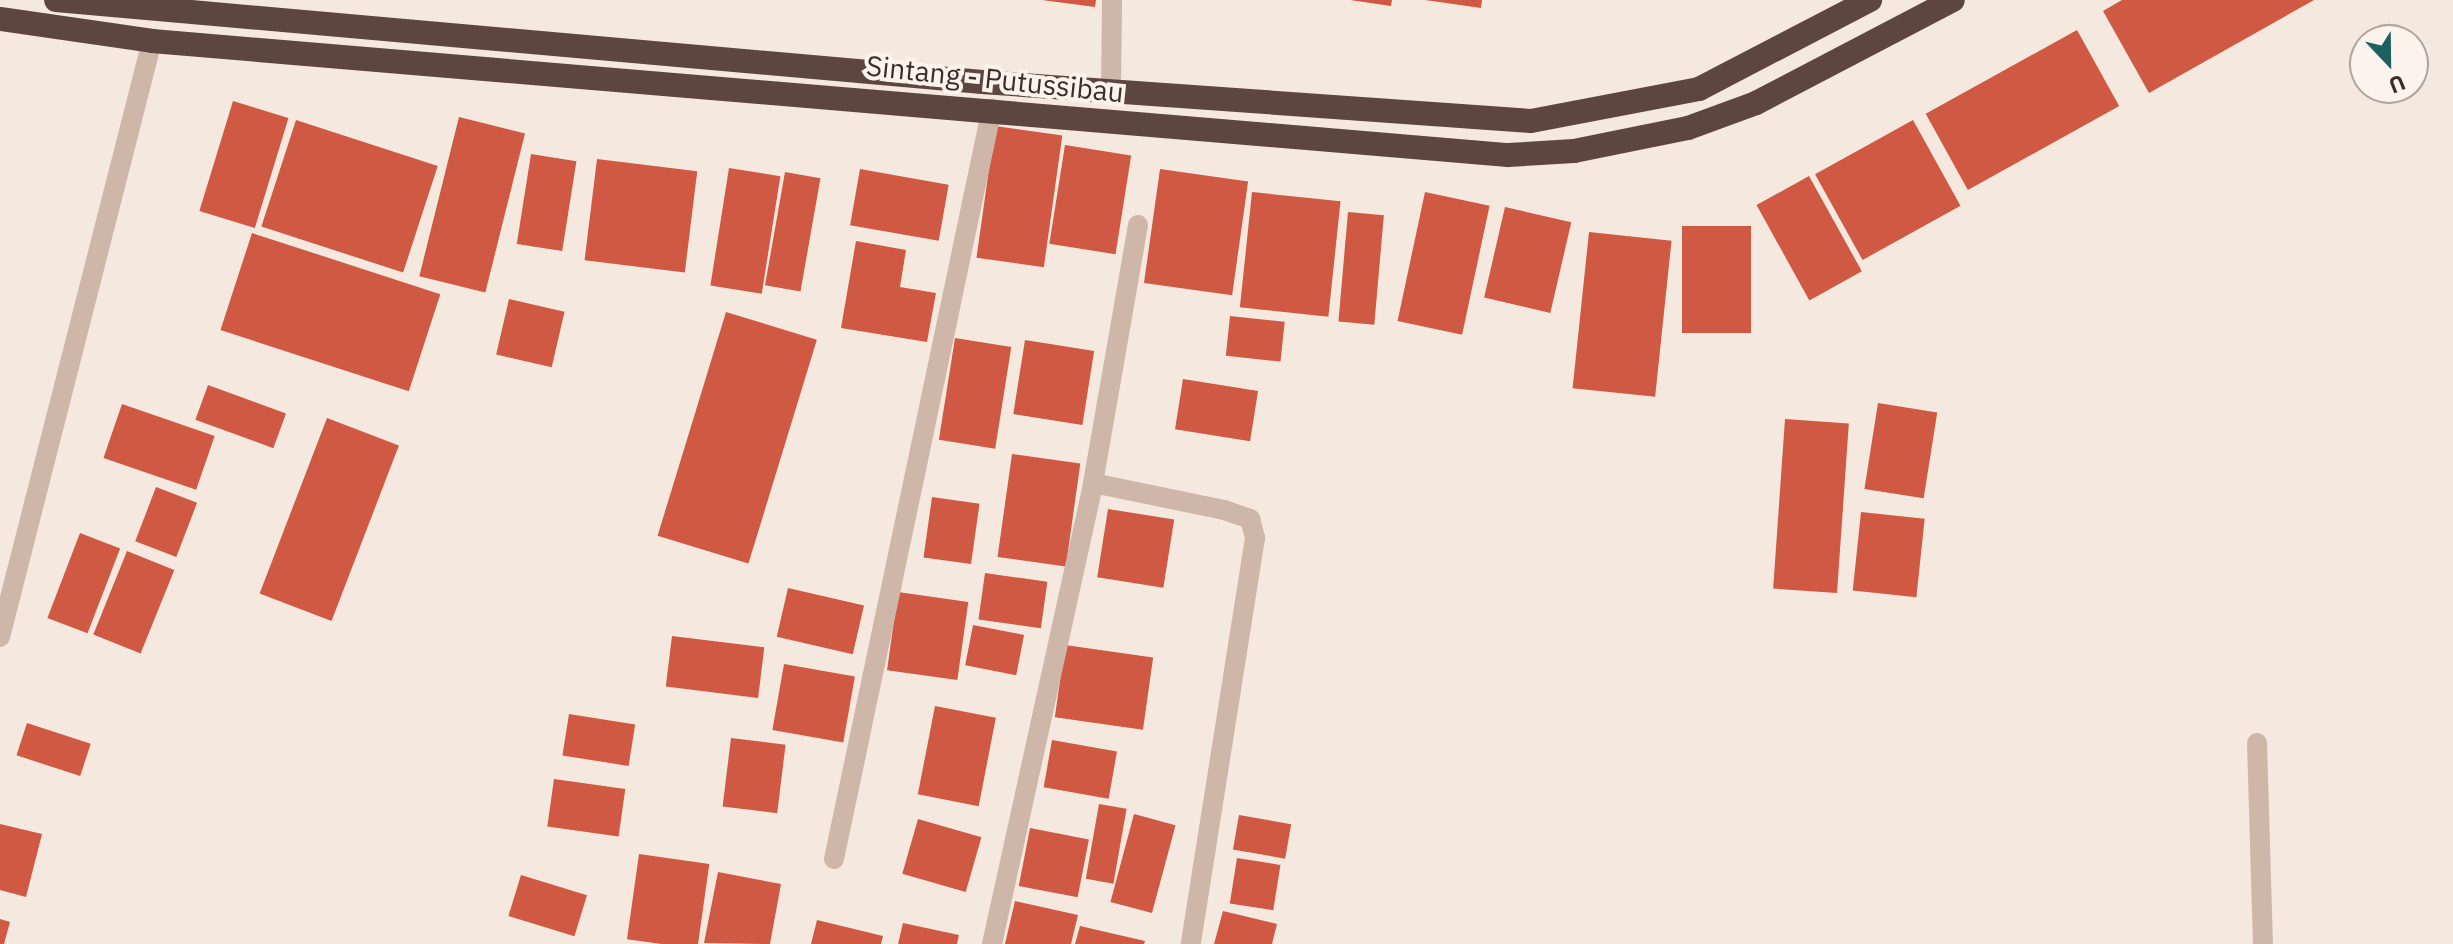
<!DOCTYPE html>
<html>
<head>
<meta charset="utf-8">
<style>
	body { margin:0 }
	#map { position:relative; width:2453px; height:944px; overflow:hidden; background:#f5e9df; font-family:"IBM Plex Sans",sans-serif }
	div>[style] { position:absolute }
	[style*='--x'] { left:calc(var(--x)*1px); top:calc(var(--y)*1px); width:calc(var(--w)*1px); rotate:calc(var(--a)*1deg) }
	.building>* { inset:0; background:#cf5942; transform-origin:0 0 }
	.minor>* { height:20px; margin:-10px; padding:0 10px; transform-origin:10px; border-radius:10px; background:#ceb7a9 }
	.highway>* { height:24px; margin:-12px; padding:0 12px; transform-origin:12px; border-radius:12px; background:#5d4640 }
	span { translate:-50% -50%; white-space:nowrap; text-align:center; line-height:1.15; -webkit-text-stroke:8px #fcf3ec; paint-order:stroke }
	.street-label { font-size:28px; color:#3b2e29 }
	.north { position:absolute; left:2349px; top:24px; width:80px; height:80px; box-sizing:border-box; background:#fcf3ec; border:2px solid #afa49e; border-radius:50%; rotate:158deg; font-size:22px; font-weight:700; line-height:32px; text-align:center; color:#3b2e29 }
	.north::after { content:''; display:block; margin:auto; width:28px; height:36px; background:#1b6160; clip-path:polygon(50% 0,100% 100%,50% 72%,0 100%) }
</style>
</head>
<body>
<div id="map">
	<div class="building">
		<i style="clip-path:polygon(1042px 0,1096px 0,1095px 7px)"></i>
		<i style="clip-path:polygon(1350px 0,1392px 0,1391px 6px)"></i>
		<i style="clip-path:polygon(1425px 0,1482px 0,1481px 8px)"></i>
		<i style="clip-path:polygon(2122px 0,2314px 0,2149px 93px,2103px 11px)"></i>
		<i style="left:2077px;top:30px;width:87px;height:173px;rotate:61deg"></i>
		<i style="left:233px;top:101px;width:58px;height:115px;rotate:17deg"></i>
		<i style="left:459px;top:117px;width:68px;height:164px;rotate:14deg"></i>
		<i style="left:296px;top:120px;width:149px;height:112px;rotate:18deg"></i>
		<i style="left:1913px;top:120px;width:98px;height:112px;rotate:61deg"></i>
		<i style="left:995px;top:126px;width:68px;height:133px;rotate:8deg"></i>
		<i style="left:1065px;top:145px;width:67px;height:100px;rotate:9deg"></i>
		<i style="left:531px;top:154px;width:46px;height:91px;rotate:9deg"></i>
		<i style="left:597px;top:159px;width:101px;height:102px;rotate:7deg"></i>
		<i style="left:729px;top:168px;width:52px;height:119px;rotate:9deg"></i>
		<i style="left:860px;top:169px;width:90px;height:57px;rotate:10deg"></i>
		<i style="left:1160px;top:169px;width:89px;height:115px;rotate:8deg"></i>
		<i style="left:785px;top:172px;width:36px;height:115px;rotate:10deg"></i>
		<i style="left:1809px;top:176px;width:109px;height:60px;rotate:61deg"></i>
		<i style="left:1252px;top:192px;width:89px;height:116px;rotate:6deg"></i>
		<i style="left:1425px;top:192px;width:66px;height:132px;rotate:12deg"></i>
		<i style="left:1505px;top:207px;width:68px;height:93px;rotate:13deg"></i>
		<i style="left:1348px;top:212px;width:36px;height:110px;rotate:5deg"></i>
		<i style="left:1682px;top:226px;width:69px;height:107px"></i>
		<i style="left:1589px;top:232px;width:83px;height:157px;rotate:6deg"></i>
		<i style="left:252px;top:233px;width:198px;height:102px;rotate:18deg"></i>
		<i style="clip-path:polygon(856px 241px,906px 250px,900px 287px,936px 293px,927px 342px,841px 328px)"></i>
		<i style="left:509px;top:299px;width:57px;height:57px;rotate:13deg"></i>
		<i style="left:726px;top:312px;width:95px;height:234px;rotate:17deg"></i>
		<i style="left:1230px;top:316px;width:55px;height:40px;rotate:6deg"></i>
		<i style="left:955px;top:338px;width:57px;height:103px;rotate:9deg"></i>
		<i style="left:1025px;top:340px;width:70px;height:75px;rotate:9deg"></i>
		<i style="left:1183px;top:379px;width:76px;height:51px;rotate:9deg"></i>
		<i style="left:208px;top:385px;width:83px;height:37px;rotate:20deg"></i>
		<i style="left:1878px;top:403px;width:60px;height:87px;rotate:9deg"></i>
		<i style="left:122px;top:404px;width:98px;height:57px;rotate:19deg"></i>
		<i style="left:327px;top:418px;width:77px;height:188px;rotate:21deg"></i>
		<i style="left:1785px;top:419px;width:64px;height:170px;rotate:4deg"></i>
		<i style="left:1012px;top:454px;width:69px;height:104px;rotate:8deg"></i>
		<i style="left:156px;top:487px;width:44px;height:58px;rotate:21deg"></i>
		<i style="left:932px;top:497px;width:48px;height:61px;rotate:8deg"></i>
		<i style="left:1108px;top:509px;width:67px;height:69px;rotate:9deg"></i>
		<i style="left:1861px;top:512px;width:64px;height:79px;rotate:6deg"></i>
		<i style="left:80px;top:533px;width:43px;height:91px;rotate:21deg"></i>
		<i style="left:127px;top:551px;width:51px;height:90px;rotate:22deg"></i>
		<i style="left:985px;top:573px;width:63px;height:47px;rotate:8deg"></i>
		<i style="left:788px;top:588px;width:78px;height:50px;rotate:13deg"></i>
		<i style="left:898px;top:592px;width:71px;height:79px;rotate:8deg"></i>
		<i style="left:973px;top:625px;width:52px;height:41px;rotate:11deg"></i>
		<i style="left:672px;top:636px;width:93px;height:51px;rotate:7deg"></i>
		<i style="left:1065px;top:645px;width:89px;height:73px;rotate:8deg"></i>
		<i style="left:784px;top:664px;width:72px;height:67px;rotate:10deg"></i>
		<i style="left:935px;top:706px;width:62px;height:90px;rotate:11deg"></i>
		<i style="left:569px;top:714px;width:67px;height:42px;rotate:9deg"></i>
		<i style="left:27px;top:723px;width:67px;height:34px;rotate:18deg"></i>
		<i style="left:731px;top:738px;width:55px;height:69px;rotate:7deg"></i>
		<i style="left:1052px;top:740px;width:66px;height:48px;rotate:10deg"></i>
		<i style="left:554px;top:779px;width:72px;height:48px;rotate:8deg"></i>
		<i style="left:1099px;top:804px;width:28px;height:76px;rotate:10deg"></i>
		<i style="left:1134px;top:814px;width:43px;height:91px;rotate:15deg"></i>
		<i style="left:1239px;top:815px;width:53px;height:35px;rotate:10deg"></i>
		<i style="left:918px;top:819px;width:66px;height:57px;rotate:16deg"></i>
		<i style="clip-path:polygon(0 824px,42px 834px,26px 897px,0 890px)"></i>
		<i style="left:1030px;top:828px;width:60px;height:59px;rotate:11deg"></i>
		<i style="left:639px;top:854px;width:71px;height:86px;rotate:8deg"></i>
		<i style="left:1237px;top:858px;width:44px;height:46px;rotate:9deg"></i>
		<i style="clip-path:polygon(718px 872px,781px 884px,770px 944px,704px 943px)"></i>
		<i style="left:521px;top:875px;width:69px;height:43px;rotate:17deg"></i>
		<i style="clip-path:polygon(1015px 901px,1078px 915px,1071px 944px,1005px 944px)"></i>
		<i style="clip-path:polygon(1223px 911px,1277px 924px,1272px 944px,1214px 944px)"></i>
		<i style="clip-path:polygon(0 919px,10px 922px,4px 944px,0 944px)"></i>
		<i style="clip-path:polygon(817px 920px,883px 936px,881px 944px,811px 944px)"></i>
		<i style="clip-path:polygon(903px 923px,959px 935px,957px 944px,898px 944px)"></i>
		<i style="clip-path:polygon(1080px 926px,1145px 941px,1144px 944px,1075px 944px)"></i>
	</div>
	<div class="minor">
		<i style="--x:1111;--y:87;--w:87;--a:-89.3"></i>
		<i style="--x:1093;--y:483;--w:262;--a:-80.1"></i>
		<i style="--x:0;--y:637;--w:615;--a:-75.69"></i>
		<i style="--x:2257;--y:743;--w:201;--a:88.3"></i>
		<i style="--x:834;--y:859;--w:767;--a:-78.12"></i>
		<i style="--x:992;--y:944;--w:472;--a:-77.6"></i>
		<i style="--x:1093;--y:483;--w:134;--a:11.6"></i>
		<i style="--x:1224;--y:510;--w:28;--a:19"></i>
		<i style="--x:1250;--y:519;--w:20;--a:75"></i>
		<i style="--x:1255;--y:538;--w:411;--a:99"></i>
	</div>
	<div class="highway">
		<i style="--x:56;--y:0;--w:930;--a:5.06"></i>
		<i style="--x:982;--y:82;--w:550;--a:4.06"></i>
		<i style="--x:1531;--y:121;--w:171;--a:-10.8"></i>
		<i style="--x:1699;--y:89;--w:193;--a:-27.5"></i>
		<i style="--x:0;--y:19;--w:154;--a:8.2"></i>
		<i style="--x:152;--y:41;--w:1361;--a:4.81"></i>
		<i style="--x:1508;--y:155;--w:66;--a:-3.5"></i>
		<i style="--x:1574;--y:151;--w:116;--a:-11.4"></i>
		<i style="--x:1688;--y:128;--w:72;--a:-20.2"></i>
		<i style="--x:1756;--y:103;--w:222;--a:-27.6"></i>
	</div>
	<div class="street-label">
		<span style="left:995px;top:79px;rotate:6deg">Sintang - Putussibau</span>
	</div>
	<div class="north">U</div>
</div>
</body>
</html>
